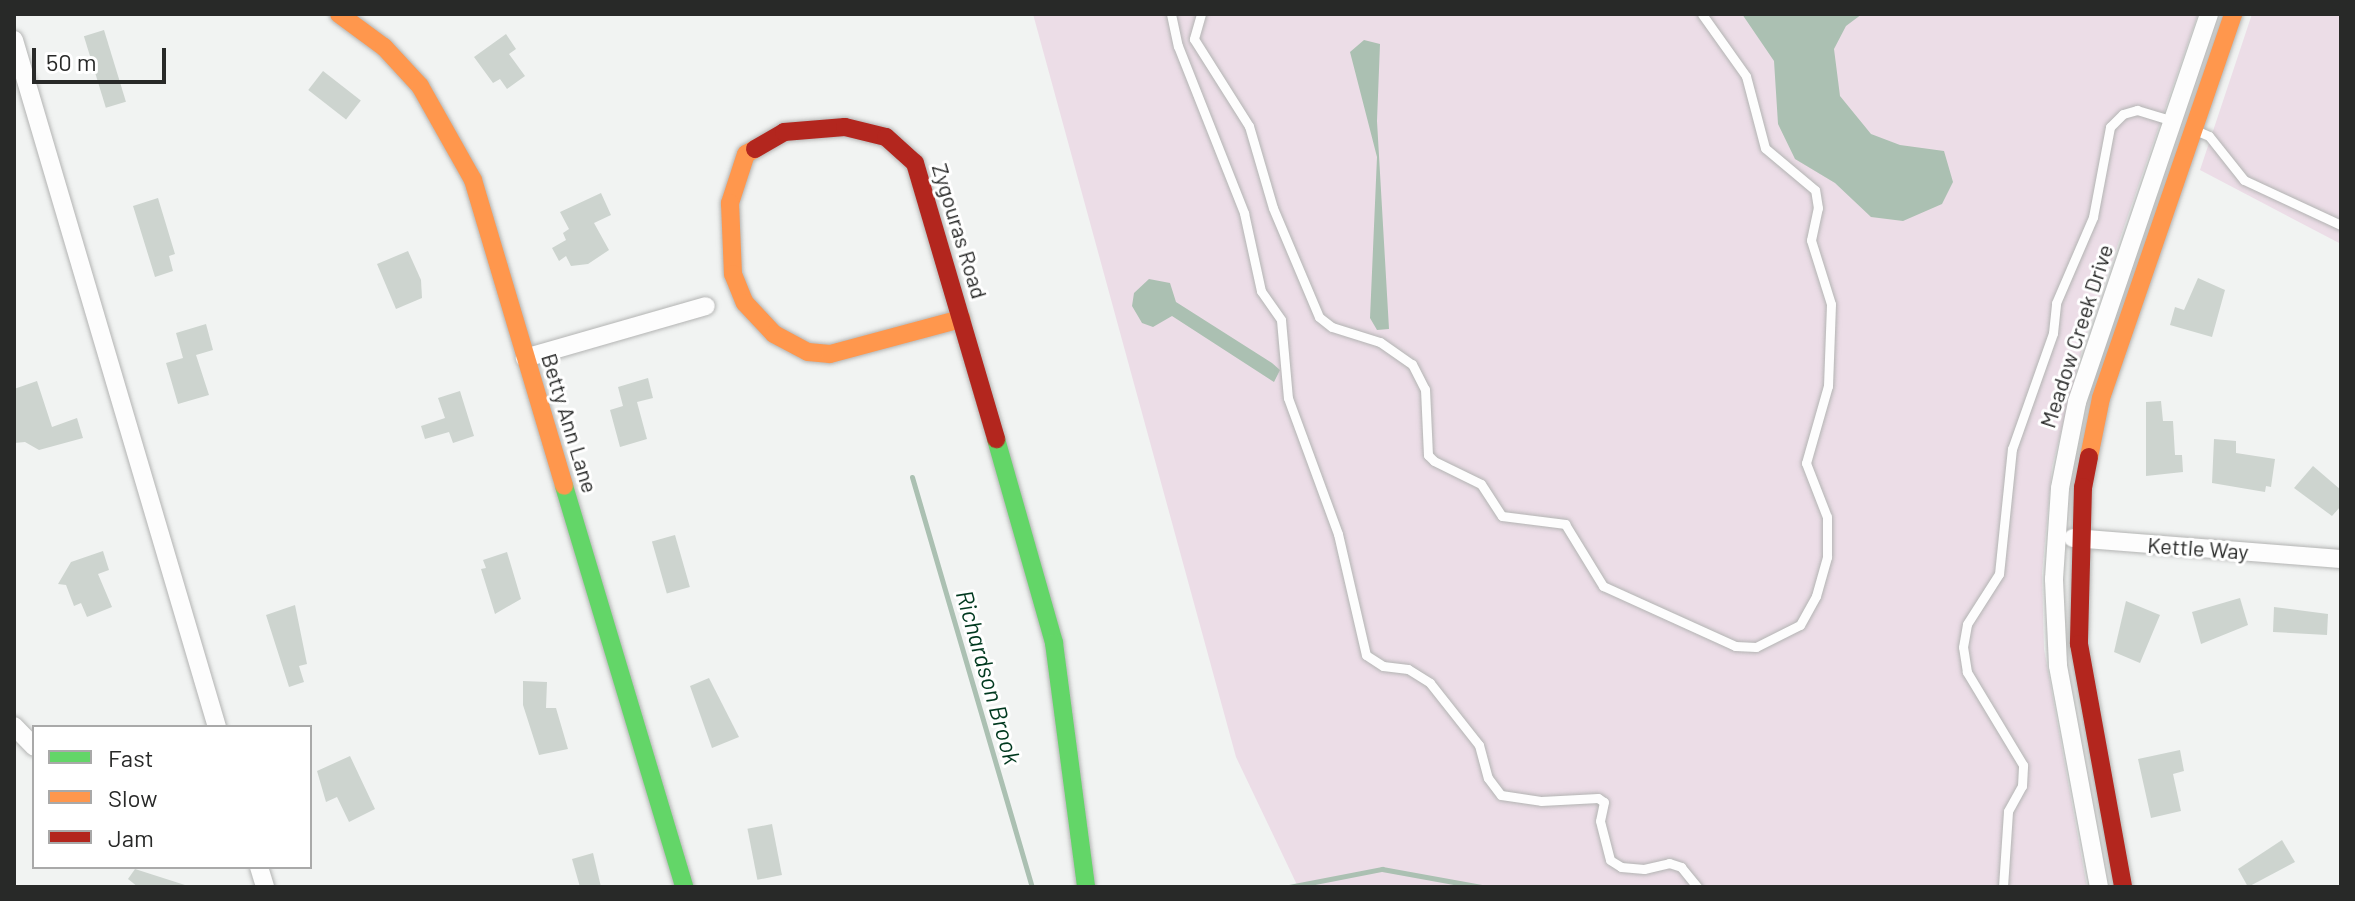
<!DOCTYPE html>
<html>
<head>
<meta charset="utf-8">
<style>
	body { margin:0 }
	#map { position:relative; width:2355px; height:901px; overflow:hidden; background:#f1f3f2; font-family:Barlow,sans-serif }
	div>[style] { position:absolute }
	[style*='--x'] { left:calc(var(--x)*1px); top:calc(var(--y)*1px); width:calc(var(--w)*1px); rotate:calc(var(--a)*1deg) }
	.green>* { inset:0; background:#ecdde7 }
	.water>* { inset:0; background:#abc0b2 }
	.stream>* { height:5px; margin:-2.5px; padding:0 2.5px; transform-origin:2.5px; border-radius:2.5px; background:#abc0b2 }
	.building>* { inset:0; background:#cdd4cf; transform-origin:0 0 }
	.roads { filter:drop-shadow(0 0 2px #b3b4b3) drop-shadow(0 0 2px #b3b4b3) }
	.lane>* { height:9px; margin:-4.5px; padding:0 4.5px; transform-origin:4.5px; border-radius:4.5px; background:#fdfdfd }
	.street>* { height:18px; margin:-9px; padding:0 9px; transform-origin:9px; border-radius:9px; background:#fdfdfd }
	.fast>* { height:18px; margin:-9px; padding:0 9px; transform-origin:9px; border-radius:9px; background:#63d668 }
	.slow>* { height:18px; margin:-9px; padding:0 9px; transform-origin:9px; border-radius:9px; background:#ff974d }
	.jam>* { height:18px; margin:-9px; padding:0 9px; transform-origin:9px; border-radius:9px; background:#b3261e }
	span { translate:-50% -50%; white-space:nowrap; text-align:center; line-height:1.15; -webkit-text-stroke:6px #fff; paint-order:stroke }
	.street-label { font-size:22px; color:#282928 }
	.water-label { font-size:24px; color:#00391f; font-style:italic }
	.frame { position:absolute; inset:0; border:16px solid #282928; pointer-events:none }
	.legend { position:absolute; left:32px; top:725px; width:280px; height:144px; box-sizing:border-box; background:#fff; border:2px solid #a9a9a9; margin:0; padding:10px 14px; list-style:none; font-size:24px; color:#282928 }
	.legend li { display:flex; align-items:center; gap:16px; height:40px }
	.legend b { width:40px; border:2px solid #a9a9a9 }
	.scale { position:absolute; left:32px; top:48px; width:134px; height:36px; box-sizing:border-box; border:4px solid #282928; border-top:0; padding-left:10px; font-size:24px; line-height:28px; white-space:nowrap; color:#282928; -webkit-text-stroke:6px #fff; paint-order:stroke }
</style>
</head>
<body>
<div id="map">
	<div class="green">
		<i style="clip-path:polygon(1033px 14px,2198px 14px,2084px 342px,2052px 467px,2042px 573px,2044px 649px,2087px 887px,1298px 887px,1236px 757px)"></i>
		<i style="clip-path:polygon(2252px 14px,2341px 14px,2341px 244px,2200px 170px)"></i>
	</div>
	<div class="water">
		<i style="clip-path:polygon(1742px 14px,1862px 14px,1846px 26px,1834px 49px,1840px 96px,1871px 134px,1900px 145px,1944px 151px,1953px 182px,1942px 204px,1903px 221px,1871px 217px,1835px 183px,1795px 159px,1778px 124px,1774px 61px)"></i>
		<i style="clip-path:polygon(1364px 40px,1380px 44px,1377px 121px,1389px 329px,1377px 330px,1370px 318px,1377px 157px,1350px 52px)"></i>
		<i style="clip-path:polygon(1149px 279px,1170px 283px,1176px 302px,1272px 363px,1280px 370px,1274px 382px,1172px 316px,1153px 327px,1142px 323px,1132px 306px,1134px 293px)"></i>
	</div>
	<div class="stream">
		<i style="--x:912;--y:477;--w:427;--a:73.7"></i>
		<i style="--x:1289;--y:887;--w:95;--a:-11"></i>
		<i style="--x:1382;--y:869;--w:101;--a:10.3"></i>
	</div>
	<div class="building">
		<i style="left:104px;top:30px;width:75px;height:21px;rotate:73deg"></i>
		<i style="clip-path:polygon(506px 34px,516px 49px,509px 54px,525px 76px,507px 89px,500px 79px,493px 83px,474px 57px)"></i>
		<i style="left:323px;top:71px;width:48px;height:24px;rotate:38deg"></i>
		<i style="clip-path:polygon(601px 193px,611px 215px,594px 223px,609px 250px,588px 264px,571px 266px,566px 256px,559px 261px,552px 248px,566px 240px,563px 233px,569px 229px,560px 212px)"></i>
		<i style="clip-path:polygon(158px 198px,175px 254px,169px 256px,173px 271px,155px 277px,133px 206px)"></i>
		<i style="clip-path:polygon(408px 251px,421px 280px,422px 298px,396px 309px,377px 264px)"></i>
		<i style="clip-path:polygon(2198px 278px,2225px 290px,2212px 337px,2170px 325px,2175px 307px,2184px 310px)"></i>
		<i style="clip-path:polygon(206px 324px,213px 350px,196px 355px,209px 395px,178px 404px,166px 363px,183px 358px,176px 333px)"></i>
		<i style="clip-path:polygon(648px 378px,653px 398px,637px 402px,647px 439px,620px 447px,610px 410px,623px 406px,618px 387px)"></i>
		<i style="clip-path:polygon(37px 381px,52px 427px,77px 418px,83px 438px,39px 450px,25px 442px,14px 443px,14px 389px)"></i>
		<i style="clip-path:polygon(460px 391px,474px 436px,453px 443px,449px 432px,425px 439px,421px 426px,445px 418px,438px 398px)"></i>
		<i style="clip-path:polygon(2161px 401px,2163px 421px,2173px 421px,2175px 455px,2182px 455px,2183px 472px,2146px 476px,2146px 402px)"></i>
		<i style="clip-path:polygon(2214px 439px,2236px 441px,2236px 453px,2275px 459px,2271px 487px,2266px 486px,2265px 492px,2212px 483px)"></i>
		<i style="clip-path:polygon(2313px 466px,2341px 490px,2341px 506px,2332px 516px,2294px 488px)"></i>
		<i style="left:675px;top:535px;width:54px;height:24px;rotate:74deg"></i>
		<i style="clip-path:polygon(103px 551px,109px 570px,98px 574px,112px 607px,87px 617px,81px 603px,74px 606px,66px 585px,58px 584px,71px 562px)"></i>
		<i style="clip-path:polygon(507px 552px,521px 599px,495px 614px,481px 569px,486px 568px,483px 560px)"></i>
		<i style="clip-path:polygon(2240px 598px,2248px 625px,2201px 644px,2192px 612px)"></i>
		<i style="clip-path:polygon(2126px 601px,2160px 615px,2140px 663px,2114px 652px)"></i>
		<i style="clip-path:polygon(295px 605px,307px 664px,299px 666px,304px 682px,289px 687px,266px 615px)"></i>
		<i style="clip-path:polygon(2274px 607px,2328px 614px,2327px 635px,2273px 632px)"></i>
		<i style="clip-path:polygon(709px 678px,739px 737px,712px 748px,690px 686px)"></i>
		<i style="clip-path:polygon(523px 681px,547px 682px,546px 708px,556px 708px,568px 749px,539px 755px,523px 705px)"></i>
		<i style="clip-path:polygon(2180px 750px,2184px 771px,2173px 774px,2181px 811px,2151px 818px,2138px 759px)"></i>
		<i style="clip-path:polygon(350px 756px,375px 809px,349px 822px,337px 797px,326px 802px,317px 771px)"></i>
		<i style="left:772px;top:824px;width:52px;height:25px;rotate:79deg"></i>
		<i style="clip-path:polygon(2282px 840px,2295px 862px,2248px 887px,2238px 869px)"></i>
		<i style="clip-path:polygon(593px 853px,601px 887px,580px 887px,572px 859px)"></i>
		<i style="clip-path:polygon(135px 869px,185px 885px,185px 887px,138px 887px,128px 879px)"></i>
	</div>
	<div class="roads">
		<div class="lane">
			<i style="--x:1171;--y:14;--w:33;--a:78"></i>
			<i style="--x:1178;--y:46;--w:180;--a:68.4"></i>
			<i style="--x:1244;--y:213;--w:80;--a:77.7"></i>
			<i style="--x:1261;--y:291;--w:35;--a:55"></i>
			<i style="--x:1281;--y:320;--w:78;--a:84.9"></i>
			<i style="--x:1288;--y:398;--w:145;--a:69.8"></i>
			<i style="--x:1338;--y:534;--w:124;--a:77"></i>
			<i style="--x:1366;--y:655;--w:20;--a:33"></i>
			<i style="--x:1383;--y:666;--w:25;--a:7"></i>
			<i style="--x:1408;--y:669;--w:26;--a:32"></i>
			<i style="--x:1430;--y:683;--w:79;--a:51.7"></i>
			<i style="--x:1479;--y:745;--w:34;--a:75"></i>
			<i style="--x:1488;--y:778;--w:21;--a:53"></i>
			<i style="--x:1501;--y:795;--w:40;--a:8.5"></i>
			<i style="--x:1541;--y:801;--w:57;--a:-3"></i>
			<i style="--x:1598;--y:798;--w:7;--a:34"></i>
			<i style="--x:1604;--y:802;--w:19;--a:102"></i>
			<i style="--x:1600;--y:821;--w:40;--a:75.6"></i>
			<i style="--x:1610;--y:860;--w:13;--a:32"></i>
			<i style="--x:1621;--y:867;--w:23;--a:5"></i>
			<i style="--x:1644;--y:869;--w:26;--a:-13"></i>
			<i style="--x:1669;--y:863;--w:13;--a:18"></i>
			<i style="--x:1681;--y:867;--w:26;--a:51"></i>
			<i style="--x:1201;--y:14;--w:26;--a:106"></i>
			<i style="--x:1194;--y:39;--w:103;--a:57.7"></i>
			<i style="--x:1249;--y:126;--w:85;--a:73.7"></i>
			<i style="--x:1273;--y:208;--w:118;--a:67.1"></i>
			<i style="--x:1319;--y:317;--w:16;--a:38"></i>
			<i style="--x:1332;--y:327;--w:50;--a:17.4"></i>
			<i style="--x:1380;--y:342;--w:39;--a:35"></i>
			<i style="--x:1412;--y:364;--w:28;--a:63"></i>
			<i style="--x:1425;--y:389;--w:66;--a:87.4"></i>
			<i style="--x:1428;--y:455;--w:8;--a:45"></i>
			<i style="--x:1434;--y:461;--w:52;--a:26.1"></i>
			<i style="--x:1481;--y:484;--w:38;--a:57"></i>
			<i style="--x:1502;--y:516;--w:64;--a:7.2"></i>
			<i style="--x:1565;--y:524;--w:73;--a:58.5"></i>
			<i style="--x:1603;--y:586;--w:145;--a:24.4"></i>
			<i style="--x:1735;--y:646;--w:21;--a:3"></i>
			<i style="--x:1756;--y:647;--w:49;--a:-26.6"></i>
			<i style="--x:1800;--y:625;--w:33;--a:-61"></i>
			<i style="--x:1816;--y:596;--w:41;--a:-74.2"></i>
			<i style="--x:1827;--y:557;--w:40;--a:-90"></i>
			<i style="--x:1827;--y:517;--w:58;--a:-111.3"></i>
			<i style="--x:1806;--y:463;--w:80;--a:-74.1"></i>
			<i style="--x:1828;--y:386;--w:82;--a:-87.9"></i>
			<i style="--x:1831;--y:304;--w:67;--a:-107.4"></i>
			<i style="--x:1811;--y:240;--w:33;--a:-78"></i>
			<i style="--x:1818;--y:208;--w:18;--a:-99"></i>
			<i style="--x:1815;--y:190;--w:65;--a:-140"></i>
			<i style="--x:1765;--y:148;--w:74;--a:-104.8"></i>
			<i style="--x:1746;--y:76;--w:76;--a:-125.4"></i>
			<i style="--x:2195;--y:130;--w:15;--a:23"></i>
			<i style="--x:2209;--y:136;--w:56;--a:51.5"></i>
			<i style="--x:2244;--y:180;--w:107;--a:24.9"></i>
			<i style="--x:2003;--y:887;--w:76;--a:-86.2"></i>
			<i style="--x:2008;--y:811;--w:29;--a:-61"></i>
			<i style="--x:2022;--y:786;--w:21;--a:-87"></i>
			<i style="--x:2023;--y:765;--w:109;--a:-121.1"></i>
			<i style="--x:1967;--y:672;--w:25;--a:-99"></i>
			<i style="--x:1963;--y:647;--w:23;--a:-80"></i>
			<i style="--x:1967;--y:624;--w:59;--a:-57.4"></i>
			<i style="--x:1999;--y:574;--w:126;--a:-84.1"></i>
			<i style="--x:2012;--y:449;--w:123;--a:-70.5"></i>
			<i style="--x:2053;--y:333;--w:30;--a:-84"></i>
			<i style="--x:2056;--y:303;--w:94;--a:-66.7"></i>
			<i style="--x:2093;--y:217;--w:92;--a:-79.3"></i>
			<i style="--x:2110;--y:127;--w:18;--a:-45"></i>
			<i style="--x:2123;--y:114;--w:15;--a:-16"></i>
			<i style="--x:2137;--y:110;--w:39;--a:17"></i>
		</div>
		<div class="street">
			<i style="--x:14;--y:40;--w:716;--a:73.54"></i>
			<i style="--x:525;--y:358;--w:188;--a:-16"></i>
			<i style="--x:2073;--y:538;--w:269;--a:4.5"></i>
			<i style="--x:14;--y:726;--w:29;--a:46"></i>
			<i style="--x:259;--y:867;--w:21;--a:73"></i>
			<i style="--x:2099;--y:887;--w:226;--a:-100.5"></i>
			<i style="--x:2058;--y:665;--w:86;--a:-92.7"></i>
			<i style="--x:2054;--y:579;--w:91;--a:-86.2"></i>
			<i style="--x:2060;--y:488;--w:88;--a:-78.8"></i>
			<i style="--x:2077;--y:402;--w:410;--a:-71.2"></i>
		</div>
		<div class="fast">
			<i style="--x:996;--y:439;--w:212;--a:74.1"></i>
			<i style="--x:1054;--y:643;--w:246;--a:82.5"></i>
			<i style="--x:564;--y:486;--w:419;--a:73.3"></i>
		</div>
		<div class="slow">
			<i style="--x:339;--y:14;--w:56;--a:36.3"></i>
			<i style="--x:384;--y:47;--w:53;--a:47.3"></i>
			<i style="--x:420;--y:86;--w:108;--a:60.6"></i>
			<i style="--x:473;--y:180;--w:319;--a:73.4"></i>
			<i style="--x:755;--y:149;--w:10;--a:151"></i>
			<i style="--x:746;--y:154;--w:52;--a:108.1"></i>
			<i style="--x:730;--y:203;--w:71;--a:87.6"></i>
			<i style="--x:733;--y:274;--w:31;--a:68"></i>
			<i style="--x:745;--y:303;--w:42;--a:46.9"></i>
			<i style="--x:774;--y:334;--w:38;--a:28"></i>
			<i style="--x:808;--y:352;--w:22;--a:5"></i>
			<i style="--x:830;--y:354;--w:136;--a:-15"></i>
			<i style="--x:2089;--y:457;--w:60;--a:-78.5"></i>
			<i style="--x:2101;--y:398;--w:406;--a:-71"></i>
		</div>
		<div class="jam">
			<i style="--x:755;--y:149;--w:34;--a:-30"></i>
			<i style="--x:784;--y:132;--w:61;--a:-4.7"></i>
			<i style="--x:845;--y:127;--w:42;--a:13.7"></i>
			<i style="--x:886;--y:137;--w:39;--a:42"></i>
			<i style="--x:915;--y:163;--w:288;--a:73.6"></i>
			<i style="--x:2089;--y:457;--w:31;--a:101"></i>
			<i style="--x:2083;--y:487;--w:157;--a:91.5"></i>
			<i style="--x:2079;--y:644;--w:247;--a:79.7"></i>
		</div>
	</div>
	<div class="street-label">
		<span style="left:960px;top:231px;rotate:73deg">Zygouras Road</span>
		<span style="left:2076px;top:336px;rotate:-72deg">Meadow Creek Drive</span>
		<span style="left:570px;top:423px;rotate:73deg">Betty Ann Lane</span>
		<span style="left:2198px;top:548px;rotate:4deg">Kettle Way</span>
	</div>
	<div class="water-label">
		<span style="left:989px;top:677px;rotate:74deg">Richardson Brook</span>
	</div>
	<div class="frame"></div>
	<ul class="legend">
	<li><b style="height:10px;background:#63d668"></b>Fast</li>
	<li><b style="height:10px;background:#ff974d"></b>Slow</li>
	<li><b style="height:10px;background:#b3261e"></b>Jam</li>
	</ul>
	<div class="scale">50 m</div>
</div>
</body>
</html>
